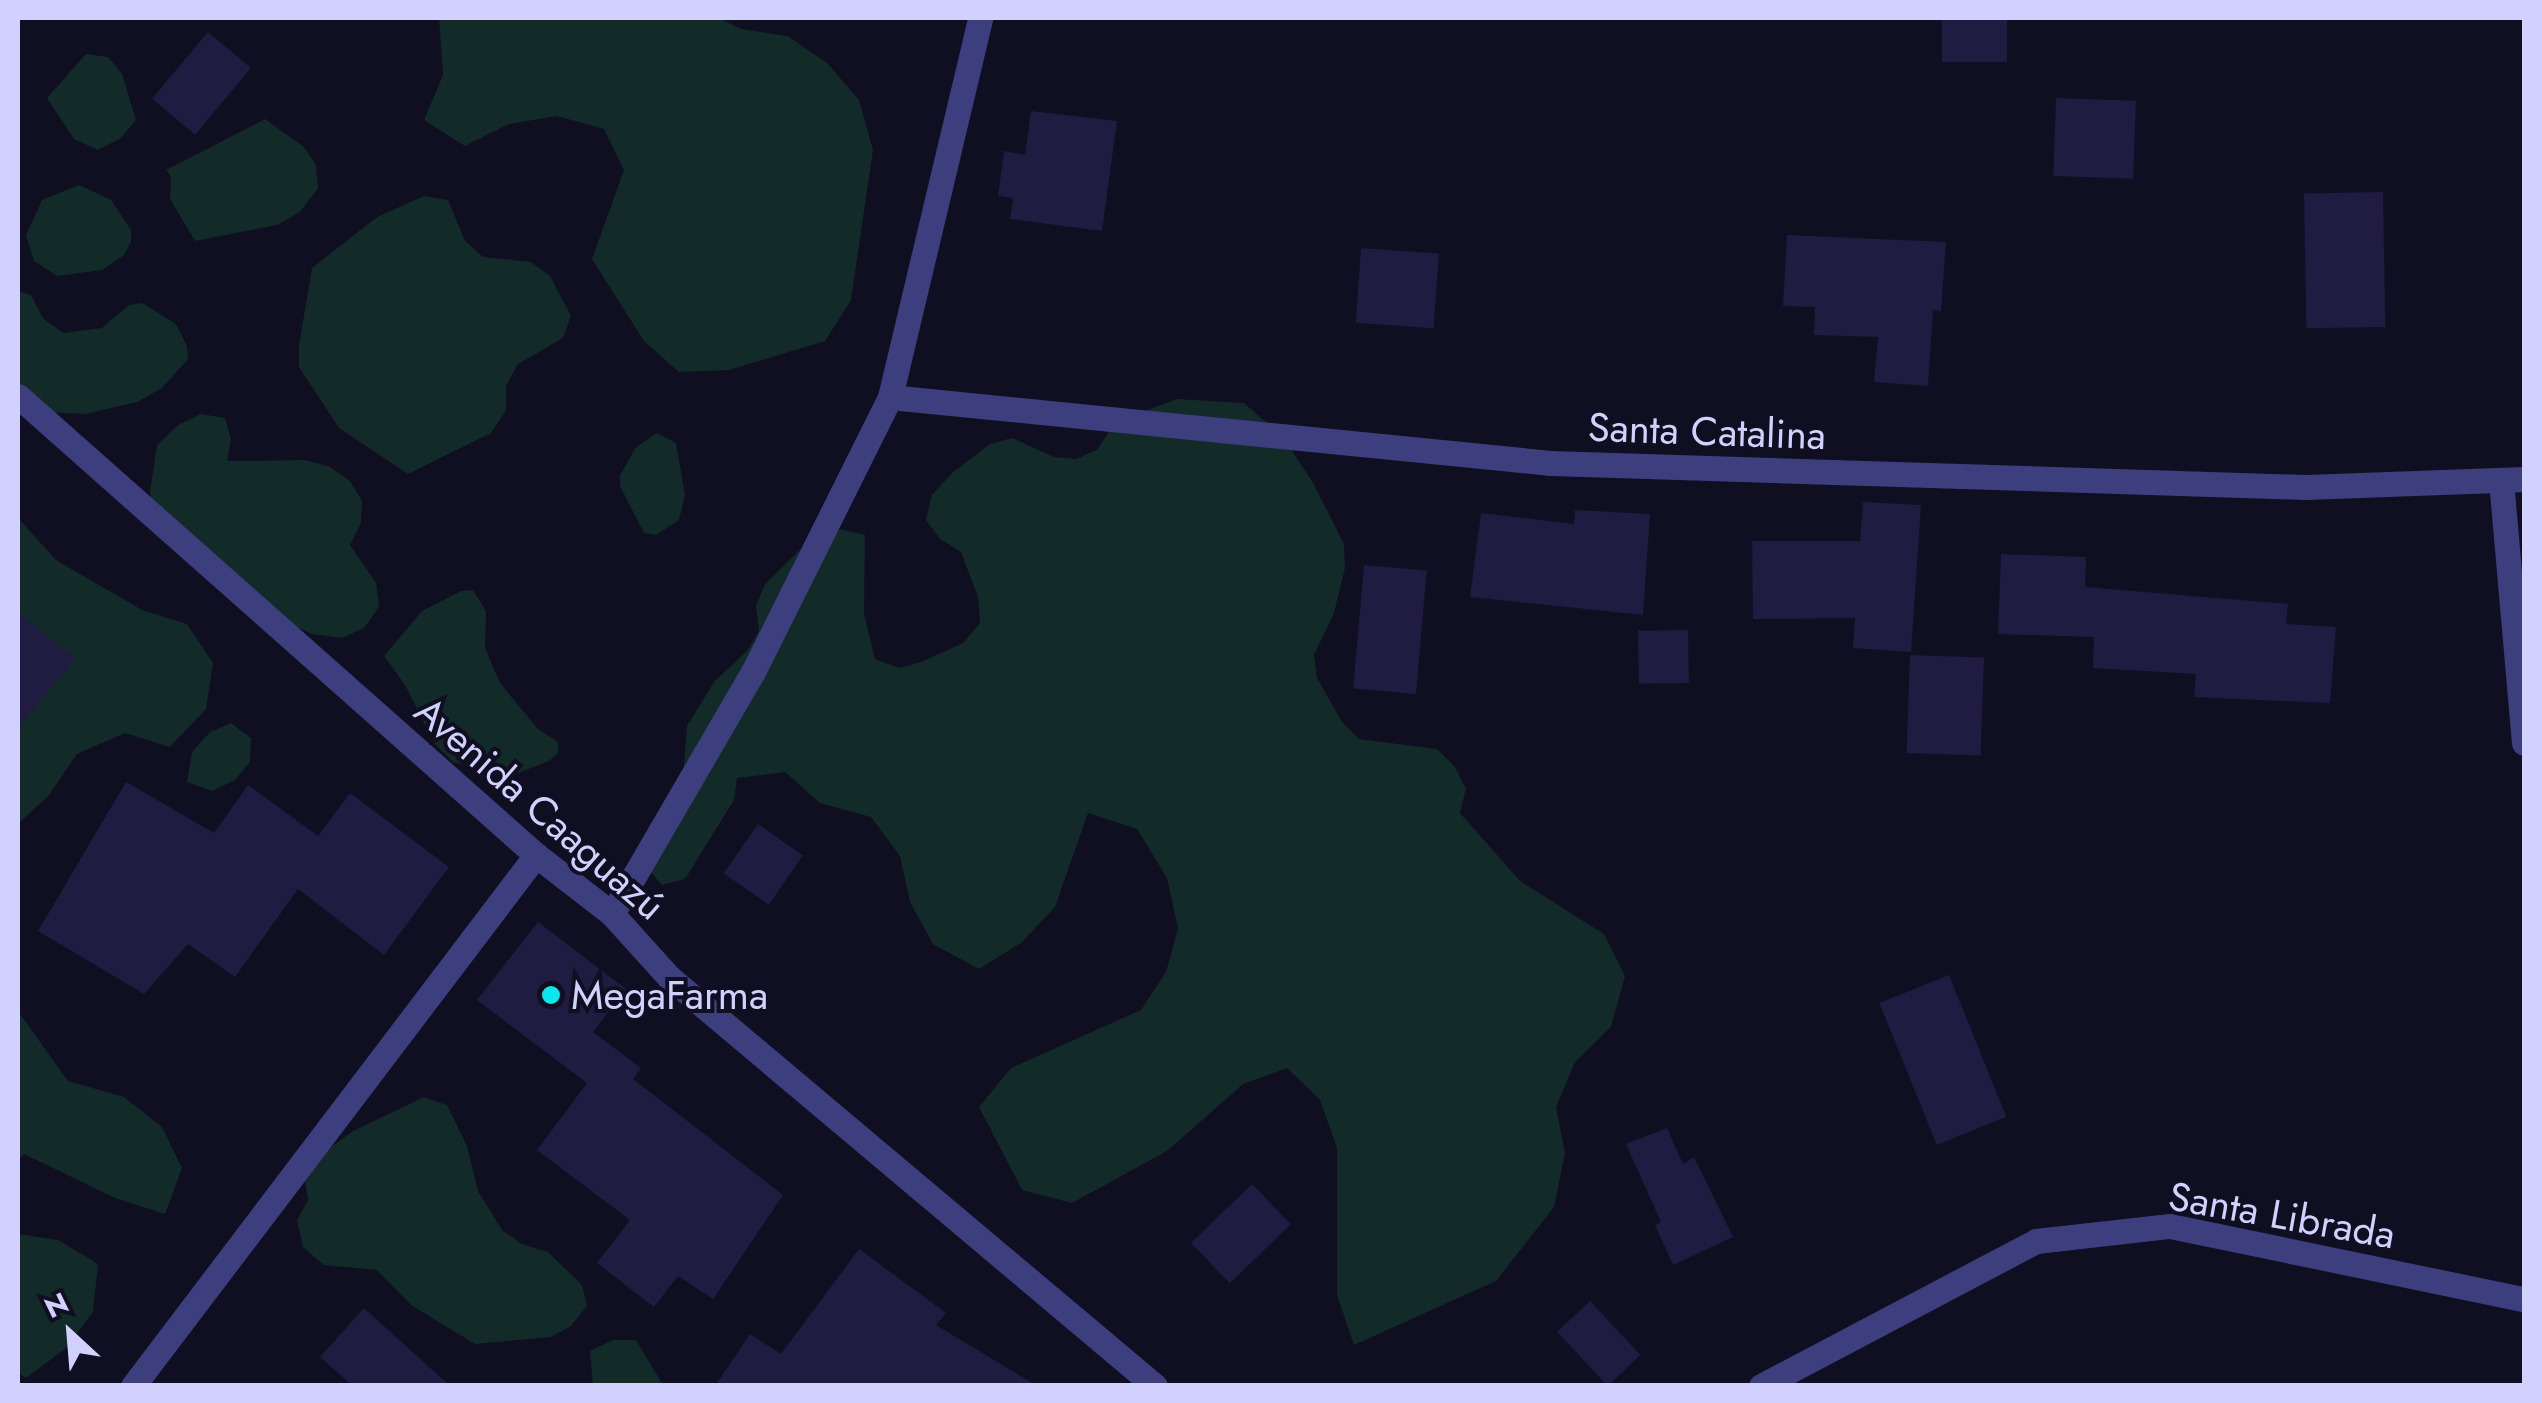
<!DOCTYPE html>
<html>
<head>
<meta charset="utf-8">
<style>
	body { margin:0 }
	#map { position:relative; width:2542px; height:1403px; overflow:hidden; background:#100e21; font-family:Jost,sans-serif }
	div>[style] { position:absolute }
	[style*='--x'] { left:calc(var(--x)*1px); top:calc(var(--y)*1px); width:calc(var(--w)*1px); rotate:calc(var(--a)*1deg) }
	.green>* { inset:0; background:#122a28 }
	.building>* { inset:0; background:#201b41; transform-origin:0 0 }
	.minor>* { height:25px; margin:-12.5px; padding:0 12.5px; transform-origin:12.5px; border-radius:12.5px; background:#3c3e7d }
	.dots>* { width:28px; height:28px; translate:-50% -50%; box-sizing:border-box; border:5px solid #100e21; border-radius:50% }
	span { translate:-50% -50%; white-space:nowrap; text-align:center; line-height:1.15; -webkit-text-stroke:8px #100e21; paint-order:stroke }
	.street-label { font-size:40px; color:#d2d0fd }
	.poi-label { font-size:40px; color:#d2d0fd }
	.left { translate:0 -50%; text-align:left }
	.frame { position:absolute; inset:0; border:20px solid #d2d0fd; pointer-events:none }
	.north { position:absolute; left:20px; top:1283px; width:100px; height:100px; -webkit-text-stroke:8px #100e21; paint-order:stroke; rotate:334deg; font-size:28px; font-weight:700; line-height:40px; text-align:center; color:#d2d0fd }
	.north::after { content:''; display:block; margin:auto; width:35px; height:45px; background:#d2d0fd; clip-path:polygon(50% 0,100% 100%,50% 72%,0 100%) }
</style>
</head>
<body>
<div id="map">
	<div class="green">
		<i style="clip-path:polygon(439px 18px,719px 18px,741px 29px,788px 36px,827px 63px,859px 100px,873px 150px,851px 300px,825px 341px,729px 370px,679px 372px,644px 341px,592px 259px,624px 170px,604px 129px,557px 116px,509px 124px,465px 146px,424px 120px,443px 75px)"></i>
		<i style="clip-path:polygon(86px 54px,108px 57px,122px 74px,136px 120px,121px 138px,98px 150px,74px 139px,47px 98px)"></i>
		<i style="clip-path:polygon(265px 119px,304px 147px,316px 165px,318px 188px,300px 212px,277px 225px,195px 241px,170px 199px,171px 176px,166px 170px)"></i>
		<i style="clip-path:polygon(79px 185px,111px 200px,131px 230px,131px 242px,124px 255px,102px 270px,57px 276px,34px 261px,26px 235px,42px 200px)"></i>
		<i style="clip-path:polygon(424px 196px,448px 200px,465px 241px,483px 257px,531px 262px,550px 276px,571px 316px,563px 338px,518px 364px,506px 386px,506px 410px,491px 433px,408px 474px,339px 428px,299px 367px,299px 345px,312px 268px,377px 217px)"></i>
		<i style="clip-path:polygon(18px 291px,31px 295px,43px 318px,63px 333px,102px 328px,129px 305px,142px 303px,176px 324px,187px 346px,188px 359px,162px 388px,137px 402px,85px 414px,44px 412px,18px 393px)"></i>
		<i style="clip-path:polygon(1177px 399px,1244px 403px,1282px 436px,1312px 481px,1344px 544px,1345px 568px,1334px 613px,1314px 655px,1317px 678px,1342px 722px,1359px 739px,1437px 749px,1455px 767px,1466px 789px,1460px 813px,1520px 881px,1604px 934px,1625px 976px,1611px 1027px,1575px 1062px,1556px 1107px,1565px 1153px,1554px 1207px,1496px 1281px,1354px 1345px,1337px 1295px,1337px 1148px,1320px 1100px,1287px 1068px,1243px 1084px,1167px 1151px,1072px 1203px,1022px 1190px,979px 1107px,1011px 1068px,1141px 1010px,1166px 972px,1178px 928px,1167px 878px,1137px 829px,1088px 813px,1055px 907px,1021px 943px,979px 969px,933px 944px,910px 902px,900px 856px,871px 817px,820px 803px,785px 772px,737px 778px,734px 800px,685px 879px,662px 885px,646px 867px,681px 803px,687px 726px,714px 682px,747px 651px,759px 631px,756px 606px,765px 584px,799px 551px,840px 529px,865px 535px,864px 614px,875px 659px,899px 668px,921px 662px,963px 643px,980px 623px,978px 597px,961px 552px,940px 539px,926px 520px,932px 495px,952px 473px,990px 444px,1012px 438px,1054px 457px,1076px 459px,1097px 450px,1110px 430px,1129px 417px)"></i>
		<i style="clip-path:polygon(201px 414px,225px 418px,231px 439px,227px 461px,305px 460px,330px 467px,350px 481px,362px 501px,361px 523px,350px 545px,376px 583px,379px 607px,364px 628px,342px 638px,312px 634px,267px 613px,156px 519px,150px 492px,157px 445px,178px 425px)"></i>
		<i style="clip-path:polygon(657px 433px,676px 443px,685px 495px,679px 520px,656px 535px,644px 533px,620px 486px,620px 475px,636px 447px)"></i>
		<i style="clip-path:polygon(18px 518px,56px 560px,142px 610px,187px 624px,213px 663px,206px 709px,170px 747px,125px 733px,77px 754px,49px 795px,18px 824px)"></i>
		<i style="clip-path:polygon(473px 590px,486px 611px,485px 648px,500px 683px,538px 729px,558px 742px,558px 753px,549px 761px,508px 777px,453px 762px,435px 744px,405px 685px,384px 656px,422px 611px,461px 591px)"></i>
		<i style="clip-path:polygon(231px 723px,251px 738px,250px 762px,235px 780px,212px 791px,187px 782px,192px 752px,210px 732px)"></i>
		<i style="clip-path:polygon(18px 1011px,68px 1081px,124px 1097px,162px 1127px,182px 1168px,165px 1214px,115px 1198px,24px 1154px,18px 1160px)"></i>
		<i style="clip-path:polygon(424px 1097px,447px 1105px,467px 1146px,478px 1191px,502px 1230px,522px 1244px,548px 1252px,582px 1285px,587px 1306px,571px 1326px,551px 1337px,475px 1344px,411px 1305px,377px 1270px,324px 1265px,303px 1247px,297px 1220px,308px 1200px,305px 1180px,316px 1158px,353px 1131px)"></i>
		<i style="clip-path:polygon(18px 1234px,58px 1240px,98px 1264px,93px 1312px,65px 1349px,26px 1378px,18px 1373px)"></i>
		<i style="clip-path:polygon(613px 1340px,636px 1340px,663px 1385px,593px 1385px,590px 1351px)"></i>
	</div>
	<div class="building">
		<i style="left:1942px;top:18px;width:65px;height:44px"></i>
		<i style="left:208px;top:32px;width:56px;height:87px;rotate:40deg"></i>
		<i style="left:2056px;top:98px;width:80px;height:78px;rotate:2deg"></i>
		<i style="clip-path:polygon(1031px 111px,1117px 121px,1102px 231px,1010px 219px,1013px 198px,998px 196px,1004px 151px,1025px 155px)"></i>
		<i style="left:2383px;top:192px;width:135px;height:79px;rotate:89deg"></i>
		<i style="clip-path:polygon(1787px 235px,1946px 242px,1941px 311px,1933px 310px,1928px 386px,1874px 382px,1878px 337px,1814px 335px,1815px 307px,1783px 306px)"></i>
		<i style="left:1361px;top:248px;width:78px;height:75px;rotate:4deg"></i>
		<i style="clip-path:polygon(1863px 502px,1921px 505px,1911px 652px,1853px 648px,1855px 618px,1753px 619px,1752px 541px,1860px 541px)"></i>
		<i style="clip-path:polygon(1575px 510px,1650px 514px,1643px 615px,1470px 597px,1481px 513px,1574px 524px)"></i>
		<i style="clip-path:polygon(2001px 554px,2086px 557px,2085px 587px,2288px 604px,2286px 624px,2336px 627px,2330px 703px,2194px 697px,2196px 674px,2093px 668px,2094px 637px,1998px 634px)"></i>
		<i style="left:1364px;top:565px;width:63px;height:124px;rotate:5deg"></i>
		<i style="clip-path:polygon(18px 612px,75px 659px,18px 728px)"></i>
		<i style="left:1688px;top:630px;width:53px;height:50px;rotate:89deg"></i>
		<i style="left:1910px;top:655px;width:74px;height:98px;rotate:2deg"></i>
		<i style="clip-path:polygon(126px 782px,214px 833px,248px 785px,318px 836px,350px 793px,449px 867px,384px 955px,298px 889px,235px 977px,188px 944px,144px 994px,38px 931px)"></i>
		<i style="left:758px;top:824px;width:55px;height:60px;rotate:35deg"></i>
		<i style="clip-path:polygon(538px 922px,626px 989px,593px 1032px,641px 1068px,633px 1079px,783px 1195px,713px 1299px,678px 1276px,654px 1307px,597px 1263px,630px 1220px,537px 1150px,587px 1083px,477px 1000px)"></i>
		<i style="left:1949px;top:975px;width:153px;height:75px;rotate:68deg"></i>
		<i style="clip-path:polygon(1667px 1128px,1683px 1164px,1694px 1157px,1733px 1237px,1673px 1265px,1655px 1225px,1661px 1222px,1626px 1144px)"></i>
		<i style="left:1252px;top:1184px;width:56px;height:85px;rotate:46deg"></i>
		<i style="clip-path:polygon(859px 1249px,946px 1313px,936px 1325px,1037px 1386px,715px 1386px,750px 1334px,781px 1354px)"></i>
		<i style="left:1590px;top:1301px;width:74px;height:45px;rotate:47deg"></i>
		<i style="clip-path:polygon(364px 1308px,450px 1386px,353px 1386px,320px 1357px)"></i>
	</div>
	<div class="minor">
		<i style="--x:18;--y:396;--w:692;--a:41.54"></i>
		<i style="--x:536;--y:855;--w:96;--a:37.8"></i>
		<i style="--x:612;--y:914;--w:85;--a:47.9"></i>
		<i style="--x:669;--y:977;--w:635;--a:40.08"></i>
		<i style="--x:890;--y:397;--w:664;--a:5.7"></i>
		<i style="--x:1551;--y:463;--w:755;--a:1.82"></i>
		<i style="--x:2306;--y:487;--w:218;--a:-2.1"></i>
		<i style="--x:2501;--y:480;--w:264;--a:85"></i>
		<i style="--x:612;--y:914;--w:280;--a:-59.8"></i>
		<i style="--x:753;--y:672;--w:307;--a:-63.5"></i>
		<i style="--x:890;--y:397;--w:390;--a:-76.6"></i>
		<i style="--x:133;--y:1386;--w:667;--a:-52.8"></i>
		<i style="--x:1761;--y:1386;--w:311;--a:-27.8"></i>
		<i style="--x:2036;--y:1241;--w:135;--a:-6.4"></i>
		<i style="--x:2170;--y:1226;--w:361;--a:11.7"></i>
	</div>
	<div class="dots">
		<i style="left:551px;top:995px;background:#0ce6ed"></i>
	</div>
	<div class="street-label">
		<span style="left:1707px;top:431px;rotate:2deg">Santa Catalina</span>
		<span style="left:540px;top:808px;rotate:41deg">Avenida Caaguazú</span>
		<span style="left:2282px;top:1215px;rotate:10deg">Santa Librada</span>
	</div>
	<div class="poi-label">
		<span class="left" style="left:571px;top:995px">MegaFarma</span>
	</div>
	<div class="frame"></div>
	<div class="north">N</div>
</div>
</body>
</html>
